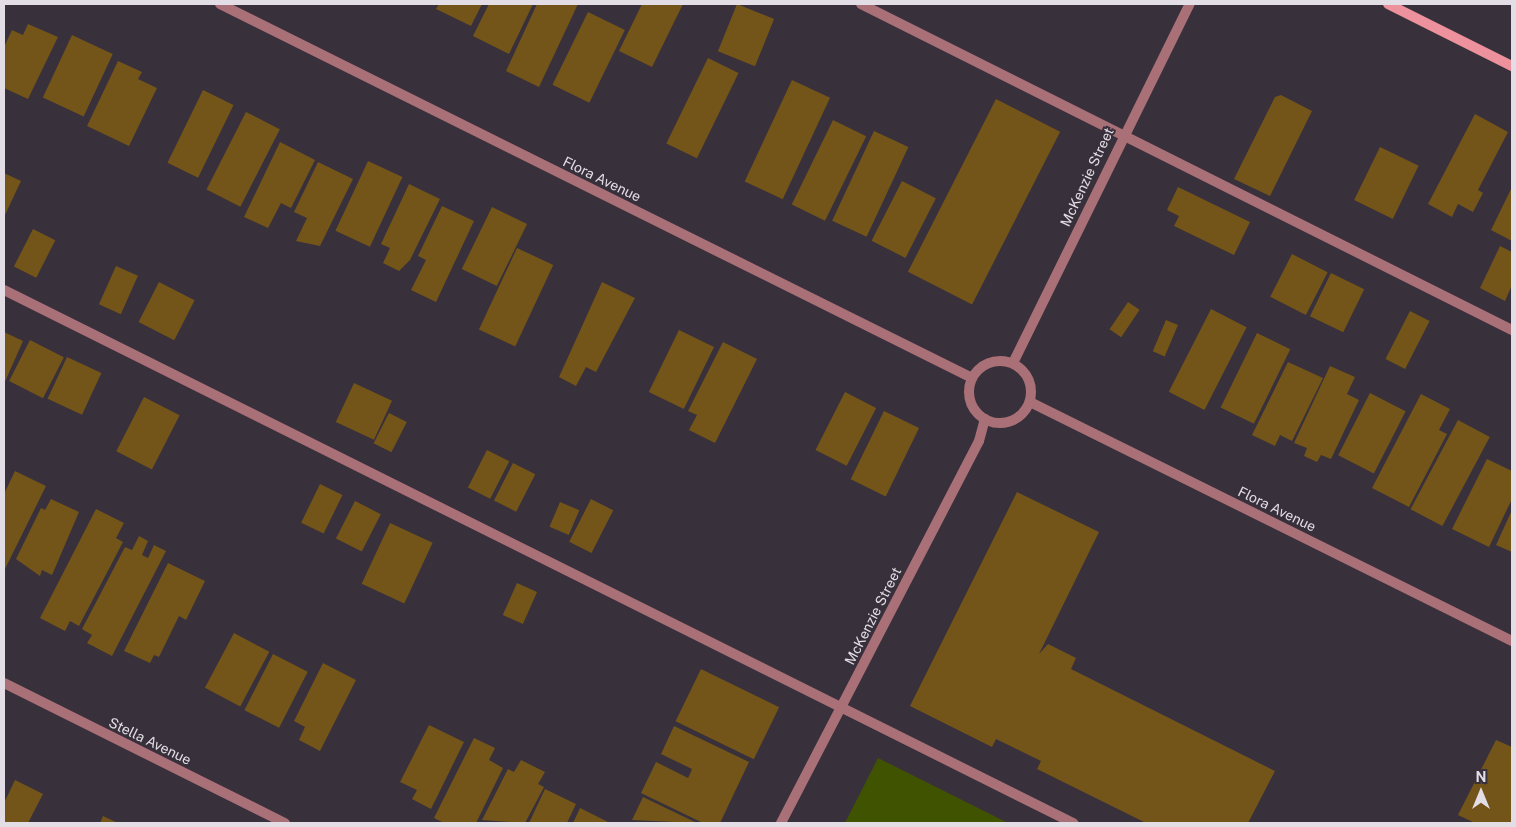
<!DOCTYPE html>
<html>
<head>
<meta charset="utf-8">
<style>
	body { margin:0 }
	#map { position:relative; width:1516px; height:827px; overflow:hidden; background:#38303b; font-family:"Public Sans",sans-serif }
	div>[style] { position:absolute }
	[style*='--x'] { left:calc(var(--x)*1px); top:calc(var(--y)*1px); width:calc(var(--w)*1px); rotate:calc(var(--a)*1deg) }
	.green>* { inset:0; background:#405300 }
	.building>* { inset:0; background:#735419; transform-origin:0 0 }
	.service>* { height:10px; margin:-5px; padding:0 5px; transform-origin:5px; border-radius:5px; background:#aa7077 }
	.minor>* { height:10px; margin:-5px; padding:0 5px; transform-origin:5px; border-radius:5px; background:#aa7077 }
	.minor>.ring { margin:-5px; padding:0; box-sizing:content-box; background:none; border:10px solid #aa7077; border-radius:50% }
	.secondary>* { height:10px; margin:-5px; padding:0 5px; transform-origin:5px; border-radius:5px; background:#ed919d }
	span { translate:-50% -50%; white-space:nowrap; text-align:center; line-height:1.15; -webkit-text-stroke:4px #38303b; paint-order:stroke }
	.street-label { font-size:14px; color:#e3dee5 }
	.frame { position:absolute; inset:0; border:5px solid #e3dee5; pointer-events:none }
	.north { position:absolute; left:1456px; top:767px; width:50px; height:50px; -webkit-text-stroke:4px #38303b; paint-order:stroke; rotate:0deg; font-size:14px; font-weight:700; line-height:20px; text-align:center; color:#e3dee5 }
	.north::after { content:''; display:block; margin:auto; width:18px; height:22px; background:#e3dee5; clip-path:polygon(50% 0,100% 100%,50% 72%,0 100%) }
</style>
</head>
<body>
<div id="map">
	<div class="green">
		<i style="clip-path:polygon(878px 758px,1008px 823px,845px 823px)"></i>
	</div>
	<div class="building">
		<i style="clip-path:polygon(439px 4px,482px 4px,471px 26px,436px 9px)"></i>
		<i style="clip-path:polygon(489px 4px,533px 4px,509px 54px,473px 36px)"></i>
		<i style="clip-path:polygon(537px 4px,578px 4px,539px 87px,506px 71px)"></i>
		<i style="clip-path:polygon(642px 4px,683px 4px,652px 67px,619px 51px)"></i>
		<i style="left:737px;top:4px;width:40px;height:51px;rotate:22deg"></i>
		<i style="left:588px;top:12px;width:41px;height:81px;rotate:26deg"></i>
		<i style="clip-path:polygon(28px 24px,58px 37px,28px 99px,4px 88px,4px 47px,12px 30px,23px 35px)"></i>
		<i style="left:72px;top:35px;width:45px;height:69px;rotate:25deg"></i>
		<i style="left:708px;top:58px;width:34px;height:95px;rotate:26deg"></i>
		<i style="clip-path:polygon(118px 61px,142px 72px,138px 79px,157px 88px,129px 146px,87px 126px)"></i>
		<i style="left:792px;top:80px;width:42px;height:112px;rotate:25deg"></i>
		<i style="left:203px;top:90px;width:34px;height:81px;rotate:26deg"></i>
		<i style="clip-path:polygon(1281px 95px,1312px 111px,1270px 196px,1234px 179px,1275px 97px)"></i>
		<i style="left:996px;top:99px;width:72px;height:194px;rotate:27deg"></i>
		<i style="left:246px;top:112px;width:38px;height:87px;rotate:27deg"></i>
		<i style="clip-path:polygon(1475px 114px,1508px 132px,1478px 190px,1483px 193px,1473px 212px,1458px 204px,1452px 217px,1428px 204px)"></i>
		<i style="left:833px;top:120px;width:37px;height:94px;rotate:26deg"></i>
		<i style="left:874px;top:131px;width:38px;height:99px;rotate:25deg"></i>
		<i style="clip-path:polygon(280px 142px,315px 160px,291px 208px,281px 203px,268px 228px,244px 217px)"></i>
		<i style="left:1380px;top:147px;width:43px;height:59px;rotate:26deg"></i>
		<i style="left:368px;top:161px;width:38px;height:77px;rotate:25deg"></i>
		<i style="clip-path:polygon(318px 162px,353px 179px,320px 246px,296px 241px,307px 218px,294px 212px)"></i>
		<i style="clip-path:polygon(4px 173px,21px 181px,4px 217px)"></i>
		<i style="left:902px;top:181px;width:38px;height:67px;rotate:27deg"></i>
		<i style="clip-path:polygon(409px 184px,440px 199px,410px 260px,399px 271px,383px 263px,390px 248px,381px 244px)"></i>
		<i style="clip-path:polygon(1178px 187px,1250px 222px,1234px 255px,1174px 226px,1179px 216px,1167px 210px)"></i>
		<i style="clip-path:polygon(1512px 187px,1512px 241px,1491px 230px)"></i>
		<i style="clip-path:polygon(442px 206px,474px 221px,436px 302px,411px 290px,426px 260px,418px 256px)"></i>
		<i style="left:492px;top:207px;width:39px;height:69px;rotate:26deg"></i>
		<i style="left:33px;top:229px;width:25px;height:42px;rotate:27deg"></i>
		<i style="clip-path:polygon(1500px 246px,1512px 252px,1512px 285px,1505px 301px,1480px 288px)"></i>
		<i style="left:517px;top:248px;width:40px;height:90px;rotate:25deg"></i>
		<i style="left:1292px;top:254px;width:40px;height:48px;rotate:27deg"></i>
		<i style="left:116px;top:266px;width:24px;height:42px;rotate:24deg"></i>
		<i style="left:1331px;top:273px;width:37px;height:48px;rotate:26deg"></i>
		<i style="left:159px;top:282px;width:40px;height:45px;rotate:27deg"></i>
		<i style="clip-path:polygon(602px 282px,635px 298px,596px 372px,586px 367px,576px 386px,559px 377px)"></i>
		<i style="left:1128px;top:302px;width:14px;height:33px;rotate:34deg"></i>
		<i style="left:1211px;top:309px;width:40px;height:93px;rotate:27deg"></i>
		<i style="left:1410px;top:311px;width:22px;height:54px;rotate:27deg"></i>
		<i style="left:1166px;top:320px;width:13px;height:34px;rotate:23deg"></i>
		<i style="left:679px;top:330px;width:39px;height:69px;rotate:26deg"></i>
		<i style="clip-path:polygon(4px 332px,23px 341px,4px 384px)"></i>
		<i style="left:1257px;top:333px;width:37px;height:83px;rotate:26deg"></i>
		<i style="left:30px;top:340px;width:38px;height:46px;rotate:27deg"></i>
		<i style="clip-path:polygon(723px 342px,757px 359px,715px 443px,689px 430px,697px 415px,688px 411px)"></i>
		<i style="left:67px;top:357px;width:38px;height:46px;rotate:25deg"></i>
		<i style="clip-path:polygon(1288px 362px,1323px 378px,1292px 441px,1280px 435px,1275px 446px,1252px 435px)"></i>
		<i style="clip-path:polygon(1330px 366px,1355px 377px,1347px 394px,1359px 400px,1331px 459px,1321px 455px,1317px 462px,1304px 456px,1307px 448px,1294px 443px)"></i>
		<i style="left:354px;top:383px;width:42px;height:43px;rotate:25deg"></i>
		<i style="left:845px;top:392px;width:35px;height:65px;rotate:27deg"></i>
		<i style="left:1370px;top:393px;width:40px;height:70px;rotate:27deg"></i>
		<i style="clip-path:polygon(1421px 394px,1450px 409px,1439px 430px,1447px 434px,1409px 507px,1372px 488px)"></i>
		<i style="left:144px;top:397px;width:40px;height:61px;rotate:27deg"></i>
		<i style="left:884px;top:411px;width:39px;height:76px;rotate:26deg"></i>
		<i style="left:389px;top:413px;width:20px;height:34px;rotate:27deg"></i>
		<i style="left:1458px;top:420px;width:36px;height:101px;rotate:28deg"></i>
		<i style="left:487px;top:450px;width:25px;height:42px;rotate:27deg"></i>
		<i style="clip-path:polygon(1487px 459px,1512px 471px,1512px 499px,1489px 547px,1452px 529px)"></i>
		<i style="left:513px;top:463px;width:25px;height:42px;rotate:27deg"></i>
		<i style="clip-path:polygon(15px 471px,46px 486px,4px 571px,4px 494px)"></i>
		<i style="left:320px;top:484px;width:25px;height:43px;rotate:26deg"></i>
		<i style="clip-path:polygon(1017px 492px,1099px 532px,1039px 654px,1048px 644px,1076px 658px,1071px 669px,1275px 771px,1248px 823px,1146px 823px,1037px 769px,1041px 761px,996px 739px,992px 747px,910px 706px)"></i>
		<i style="clip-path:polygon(51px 499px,79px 512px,52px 575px,42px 570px,40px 576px,16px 559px,41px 508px,45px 510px)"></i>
		<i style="left:591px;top:499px;width:25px;height:48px;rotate:27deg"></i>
		<i style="left:355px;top:501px;width:29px;height:42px;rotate:27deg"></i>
		<i style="left:560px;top:502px;width:21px;height:27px;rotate:23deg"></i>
		<i style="clip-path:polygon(96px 509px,124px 523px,116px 538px,123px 542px,79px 626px,70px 621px,65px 631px,40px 618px)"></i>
		<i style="clip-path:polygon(1512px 510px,1512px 552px,1496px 545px)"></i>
		<i style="left:390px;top:523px;width:47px;height:67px;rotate:25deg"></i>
		<i style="clip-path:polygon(139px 536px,148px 541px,142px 555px,148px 558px,154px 545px,166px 551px,112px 656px,87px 643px,92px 635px,82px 629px,125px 547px,132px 550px)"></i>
		<i style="clip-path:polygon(168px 563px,205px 581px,186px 620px,179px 616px,159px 657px,154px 655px,150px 663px,124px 651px)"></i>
		<i style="left:517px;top:583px;width:22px;height:35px;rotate:24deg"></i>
		<i style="left:234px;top:633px;width:40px;height:62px;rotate:28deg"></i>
		<i style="left:273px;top:654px;width:39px;height:63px;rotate:27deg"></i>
		<i style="clip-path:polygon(323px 663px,356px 680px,320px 751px,299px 740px,305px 727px,294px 721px)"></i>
		<i style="left:701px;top:669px;width:87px;height:58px;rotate:26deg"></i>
		<i style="clip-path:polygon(429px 725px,464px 742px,431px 809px,412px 799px,417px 790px,400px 782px)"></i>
		<i style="clip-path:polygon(674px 726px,749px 762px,720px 823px,703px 823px,641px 793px,656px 762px,688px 778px,690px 774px,692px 769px,661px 754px)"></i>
		<i style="clip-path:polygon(474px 738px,495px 748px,489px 760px,503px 768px,476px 823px,444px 823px,434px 818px)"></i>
		<i style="clip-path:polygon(1496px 740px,1512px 747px,1512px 823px,1475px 823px,1458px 815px)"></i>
		<i style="clip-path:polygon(521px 760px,545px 772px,538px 784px,544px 787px,525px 823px,482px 820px,508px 769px,514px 772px)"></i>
		<i style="clip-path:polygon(15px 780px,43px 794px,28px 823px,4px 823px,4px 803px)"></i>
		<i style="clip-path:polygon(545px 789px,576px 804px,567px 823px,529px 823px)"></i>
		<i style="clip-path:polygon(643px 797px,697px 823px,632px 820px)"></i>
		<i style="clip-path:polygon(580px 808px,610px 823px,573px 823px)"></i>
		<i style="clip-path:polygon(103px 816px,118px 823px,100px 823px)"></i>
	</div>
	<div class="service">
		<i style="--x:861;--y:4;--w:728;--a:26.6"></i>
		<i style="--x:4;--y:290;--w:1195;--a:26.5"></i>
	</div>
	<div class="minor">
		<i style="--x:220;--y:4;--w:840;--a:26.44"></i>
		<i class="ring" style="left:969px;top:361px;width:52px;height:52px"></i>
		<i style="--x:1013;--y:363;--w:400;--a:-63.8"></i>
		<i style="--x:1030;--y:402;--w:538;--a:26.37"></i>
		<i style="--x:4;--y:683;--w:314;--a:26.5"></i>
		<i style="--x:781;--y:823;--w:430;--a:-62.6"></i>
		<i style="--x:979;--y:441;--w:23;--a:-75"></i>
	</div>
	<div class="secondary">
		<i style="--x:1388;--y:4;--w:139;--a:26.6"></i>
	</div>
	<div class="street-label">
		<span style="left:1087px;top:177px;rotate:-65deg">McKenzie Street</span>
		<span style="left:602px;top:179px;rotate:26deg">Flora Avenue</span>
		<span style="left:1277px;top:509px;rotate:26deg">Flora Avenue</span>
		<span style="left:873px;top:616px;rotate:-63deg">McKenzie Street</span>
		<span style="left:150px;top:741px;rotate:26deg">Stella Avenue</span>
	</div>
	<div class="frame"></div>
	<div class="north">N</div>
</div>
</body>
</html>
